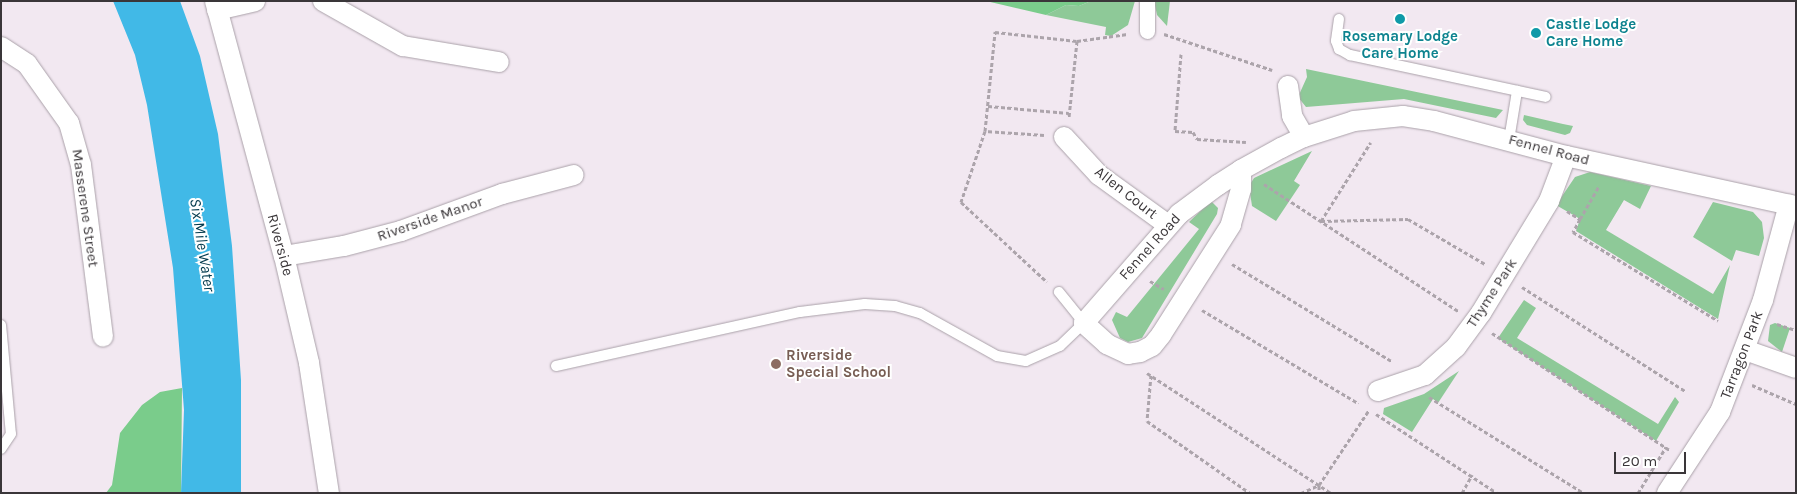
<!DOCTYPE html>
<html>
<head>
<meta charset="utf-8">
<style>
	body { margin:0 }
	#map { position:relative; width:1797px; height:494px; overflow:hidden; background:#f2e8f1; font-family:Karla,sans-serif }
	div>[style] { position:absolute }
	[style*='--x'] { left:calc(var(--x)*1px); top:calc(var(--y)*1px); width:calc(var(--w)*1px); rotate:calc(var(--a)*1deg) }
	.green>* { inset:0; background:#8ec998 }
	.forest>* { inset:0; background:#7acc8b }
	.water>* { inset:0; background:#41b9e7 }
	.path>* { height:3px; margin-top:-1.5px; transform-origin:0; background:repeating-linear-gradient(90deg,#aca4ab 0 4px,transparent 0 6.5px) }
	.roads { filter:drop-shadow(0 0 1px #aaa1a9) drop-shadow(0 0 1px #aaa1a9) }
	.service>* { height:10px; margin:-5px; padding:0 5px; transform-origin:5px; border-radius:5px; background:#fff }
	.pedestrian>* { height:15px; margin:-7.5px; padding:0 7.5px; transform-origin:7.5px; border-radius:7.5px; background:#fff }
	.minor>* { height:20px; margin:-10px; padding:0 10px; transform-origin:10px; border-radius:10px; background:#fff }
	.dots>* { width:14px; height:14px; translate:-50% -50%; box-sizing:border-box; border:2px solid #fff; border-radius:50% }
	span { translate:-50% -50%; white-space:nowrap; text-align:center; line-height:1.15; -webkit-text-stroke:4px #fff; paint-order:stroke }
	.culture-label { font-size:15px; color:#0d838f; font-weight:700 }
	.left { translate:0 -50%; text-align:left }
	.street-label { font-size:15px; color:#3a3639 }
	.education-label { font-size:15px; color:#785e54; font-weight:700 }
	.water-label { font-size:16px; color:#033a4d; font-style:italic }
	.frame { position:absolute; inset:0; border:2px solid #3a3639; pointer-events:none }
	.scale { position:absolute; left:1614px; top:452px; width:72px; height:22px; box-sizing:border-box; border:2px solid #3a3639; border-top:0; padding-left:6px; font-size:15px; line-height:18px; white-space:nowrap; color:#3a3639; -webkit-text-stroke:4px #fff; paint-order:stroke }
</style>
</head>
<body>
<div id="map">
	<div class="green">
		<i style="clip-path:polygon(1091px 1px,1135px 1px,1128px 25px,1111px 36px,1105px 35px,1106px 27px,1046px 15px,1066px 5px,1079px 6px)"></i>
		<i style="clip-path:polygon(1154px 1px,1170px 1px,1167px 26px,1157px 15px)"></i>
		<i style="clip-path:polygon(1306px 69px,1503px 110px,1496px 118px,1404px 99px,1306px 107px,1298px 97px,1307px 77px)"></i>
		<i style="clip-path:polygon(1524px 115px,1563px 124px,1573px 126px,1570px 133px,1565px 135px,1527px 125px,1523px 120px)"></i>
		<i style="clip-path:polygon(1312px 151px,1294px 181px,1300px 185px,1276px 221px,1252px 206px,1249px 186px,1254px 178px)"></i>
		<i style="clip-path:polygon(1590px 172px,1651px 186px,1640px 209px,1624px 200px,1606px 230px,1713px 294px,1730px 265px,1718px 319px,1576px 231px,1580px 219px,1556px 205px,1575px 177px)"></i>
		<i style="clip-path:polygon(1211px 201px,1218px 208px,1217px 214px,1142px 338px,1128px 342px,1120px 338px,1112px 320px,1116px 312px,1127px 317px,1199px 229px,1189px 222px)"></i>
		<i style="clip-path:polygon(1713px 202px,1753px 212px,1762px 222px,1764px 238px,1759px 256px,1736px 250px,1732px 261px,1693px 237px)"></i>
		<i style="clip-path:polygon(1524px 300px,1536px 308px,1517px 338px,1658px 424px,1675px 397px,1679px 402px,1656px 441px,1498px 338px)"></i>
		<i style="clip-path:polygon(1775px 323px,1790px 328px,1782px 352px,1768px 341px,1770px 325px)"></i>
		<i style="clip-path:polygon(1459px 371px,1438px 403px,1433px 399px,1412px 432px,1383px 414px,1384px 408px,1424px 394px)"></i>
	</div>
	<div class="forest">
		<i style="clip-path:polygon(986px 1px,1091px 1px,1079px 6px,1066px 5px,1046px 15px)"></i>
		<i style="clip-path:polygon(182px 388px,181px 493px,106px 493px,112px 485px,120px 433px,142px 405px,160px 392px)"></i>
	</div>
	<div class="water">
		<i style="clip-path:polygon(113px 1px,180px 1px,200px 56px,218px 134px,232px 246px,241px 380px,241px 493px,181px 493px,184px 410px,173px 268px,147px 105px,135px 55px)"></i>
	</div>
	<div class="path">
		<i style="--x:1164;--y:34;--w:114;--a:18.4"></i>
		<i style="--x:1077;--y:41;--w:51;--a:-7.8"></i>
		<i style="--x:1181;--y:54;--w:77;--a:94.5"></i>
		<i style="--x:1175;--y:131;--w:18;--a:3"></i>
		<i style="--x:1193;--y:132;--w:8;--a:60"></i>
		<i style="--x:1197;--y:139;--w:49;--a:3.5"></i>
		<i style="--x:988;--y:106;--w:81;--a:4.9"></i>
		<i style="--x:985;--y:131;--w:75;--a:108.7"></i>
		<i style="--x:961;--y:202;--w:117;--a:42.9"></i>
		<i style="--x:1044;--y:135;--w:59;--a:-176.1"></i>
		<i style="--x:985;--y:131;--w:100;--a:-84.2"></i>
		<i style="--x:995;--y:32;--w:82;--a:6.3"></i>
		<i style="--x:1077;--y:41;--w:76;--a:96"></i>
		<i style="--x:1264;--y:184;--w:232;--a:33.2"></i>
		<i style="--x:1567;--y:211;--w:15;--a:32"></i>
		<i style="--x:1580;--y:219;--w:15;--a:118"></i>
		<i style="--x:1573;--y:232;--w:170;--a:31.5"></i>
		<i style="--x:1580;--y:219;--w:39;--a:-60"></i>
		<i style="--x:1321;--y:221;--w:87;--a:-1.3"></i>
		<i style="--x:1408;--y:219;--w:89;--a:30.3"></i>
		<i style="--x:1321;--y:221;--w:93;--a:-57.7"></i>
		<i style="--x:1232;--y:264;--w:188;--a:31.3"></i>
		<i style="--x:1150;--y:281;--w:16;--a:30"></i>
		<i style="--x:1522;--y:287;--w:193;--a:32.5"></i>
		<i style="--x:1202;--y:310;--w:182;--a:30.8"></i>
		<i style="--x:1777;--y:324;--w:20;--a:18"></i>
		<i style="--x:1492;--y:333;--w:214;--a:33.4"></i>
		<i style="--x:1147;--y:373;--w:220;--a:33.1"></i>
		<i style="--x:1151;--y:375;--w:46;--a:95"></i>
		<i style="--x:1147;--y:421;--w:126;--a:35"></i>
		<i style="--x:1752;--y:385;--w:48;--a:23.4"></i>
		<i style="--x:1429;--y:397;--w:182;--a:31.8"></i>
		<i style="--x:1376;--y:414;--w:145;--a:33.1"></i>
		<i style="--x:1319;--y:485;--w:8;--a:90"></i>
		<i style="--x:1301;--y:493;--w:20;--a:-24"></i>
		<i style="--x:1319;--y:485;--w:90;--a:-56.3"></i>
		<i style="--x:1462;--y:493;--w:21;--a:-61"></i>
		<i style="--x:1638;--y:493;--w:54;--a:-58.7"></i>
	</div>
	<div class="roads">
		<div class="service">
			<i style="--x:1339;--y:19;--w:22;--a:98"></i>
			<i style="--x:1336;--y:41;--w:9;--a:69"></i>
			<i style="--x:1339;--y:49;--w:13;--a:29"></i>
			<i style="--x:1350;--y:55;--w:200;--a:12.1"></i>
			<i style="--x:1509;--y:140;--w:50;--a:-80.7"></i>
			<i style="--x:1;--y:325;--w:109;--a:84.8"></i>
			<i style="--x:11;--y:434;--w:18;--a:124"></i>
			<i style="--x:556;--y:366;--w:250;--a:-12.5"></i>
			<i style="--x:800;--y:312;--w:65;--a:-7"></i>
			<i style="--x:865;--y:304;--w:30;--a:4"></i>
			<i style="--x:895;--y:306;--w:26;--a:16"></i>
			<i style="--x:920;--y:313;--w:88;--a:29.2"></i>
			<i style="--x:997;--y:356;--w:29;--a:10"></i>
			<i style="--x:1026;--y:361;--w:37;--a:-24"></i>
			<i style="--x:1060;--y:346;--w:33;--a:-44"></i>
			<i style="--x:1084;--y:323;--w:40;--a:-129"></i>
		</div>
		<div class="pedestrian">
			<i style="--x:1147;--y:1;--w:30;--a:90"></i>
		</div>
		<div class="minor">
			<i style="--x:215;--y:1;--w:264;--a:74.9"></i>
			<i style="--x:284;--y:256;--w:110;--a:76.8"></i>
			<i style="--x:309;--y:363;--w:132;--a:81.3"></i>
			<i style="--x:323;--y:1;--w:92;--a:29.4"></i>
			<i style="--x:403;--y:46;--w:97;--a:9.5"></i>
			<i style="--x:217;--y:10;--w:39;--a:-13"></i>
			<i style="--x:1;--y:47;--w:31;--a:33"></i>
			<i style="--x:27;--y:64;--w:72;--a:54.6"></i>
			<i style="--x:69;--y:123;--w:44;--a:74.1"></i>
			<i style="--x:81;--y:165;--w:173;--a:82.7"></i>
			<i style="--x:1288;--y:86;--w:30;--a:82"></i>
			<i style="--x:1292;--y:116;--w:24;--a:60"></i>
			<i style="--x:1064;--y:137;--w:52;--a:47.4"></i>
			<i style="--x:1099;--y:175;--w:85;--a:35.9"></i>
			<i style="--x:1241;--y:170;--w:19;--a:90"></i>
			<i style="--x:1241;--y:189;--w:37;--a:106"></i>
			<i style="--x:1231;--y:225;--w:130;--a:122.5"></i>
			<i style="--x:1161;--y:335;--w:14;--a:129"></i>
			<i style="--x:1152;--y:346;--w:13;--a:153"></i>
			<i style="--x:1140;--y:352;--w:12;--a:171"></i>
			<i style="--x:1128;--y:354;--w:23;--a:-155"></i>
			<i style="--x:1107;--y:344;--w:31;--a:-138"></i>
			<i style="--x:1084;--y:323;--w:145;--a:-48.9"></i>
			<i style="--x:1179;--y:214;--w:49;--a:-36.6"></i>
			<i style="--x:1218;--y:185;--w:27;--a:-33"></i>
			<i style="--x:1241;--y:170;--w:46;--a:-28.8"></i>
			<i style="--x:1281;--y:148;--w:25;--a:-26"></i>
			<i style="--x:1304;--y:137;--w:52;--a:-17.7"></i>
			<i style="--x:1354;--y:121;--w:49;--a:-5.8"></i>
			<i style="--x:1403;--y:116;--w:31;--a:9"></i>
			<i style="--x:1434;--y:121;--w:137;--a:14.9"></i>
			<i style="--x:1566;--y:156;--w:235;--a:12.3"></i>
			<i style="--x:284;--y:256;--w:61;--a:-9.5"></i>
			<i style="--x:344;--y:246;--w:59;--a:-14.7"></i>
			<i style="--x:401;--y:231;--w:108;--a:-20.1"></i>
			<i style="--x:502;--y:194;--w:74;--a:-14.8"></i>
			<i style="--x:1745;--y:350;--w:54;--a:19.4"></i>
			<i style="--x:1378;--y:391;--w:50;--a:-18.8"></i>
			<i style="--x:1425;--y:375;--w:42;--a:-42.1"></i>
			<i style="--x:1456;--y:347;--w:42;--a:-53.7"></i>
			<i style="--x:1481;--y:313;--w:131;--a:-58.7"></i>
			<i style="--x:1549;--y:201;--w:48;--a:-69.3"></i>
			<i style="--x:1667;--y:493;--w:97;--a:-56.8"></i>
			<i style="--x:1720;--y:412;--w:120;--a:-69"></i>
			<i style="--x:1763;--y:300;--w:99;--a:-74.8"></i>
		</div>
	</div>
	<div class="dots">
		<i style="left:1400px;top:19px;background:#0f9aa8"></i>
		<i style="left:1536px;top:33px;background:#0f9aa8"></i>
		<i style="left:776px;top:364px;background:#8d6e63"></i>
	</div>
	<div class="culture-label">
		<span class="left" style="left:1546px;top:33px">Castle Lodge<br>Care Home</span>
		<span style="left:1400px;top:45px">Rosemary Lodge<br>Care Home</span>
	</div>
	<div class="street-label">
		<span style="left:1549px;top:150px;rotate:15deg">Fennel Road</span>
		<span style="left:1126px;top:193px;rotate:38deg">Allen Court</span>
		<span style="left:85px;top:208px;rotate:82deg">Masserene Street</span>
		<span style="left:430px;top:219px;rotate:-19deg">Riverside Manor</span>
		<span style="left:280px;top:245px;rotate:75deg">Riverside</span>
		<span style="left:1150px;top:247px;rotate:-48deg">Fennel Road</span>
		<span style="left:1492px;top:293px;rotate:-57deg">Thyme Park</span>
		<span style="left:1742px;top:355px;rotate:-69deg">Tarragon Park</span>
	</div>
	<div class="education-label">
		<span class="left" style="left:786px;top:364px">Riverside<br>Special School</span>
	</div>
	<div class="water-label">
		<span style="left:202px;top:245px;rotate:81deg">Six Mile Water</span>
	</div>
	<div class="frame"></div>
	<div class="scale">20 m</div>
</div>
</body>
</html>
